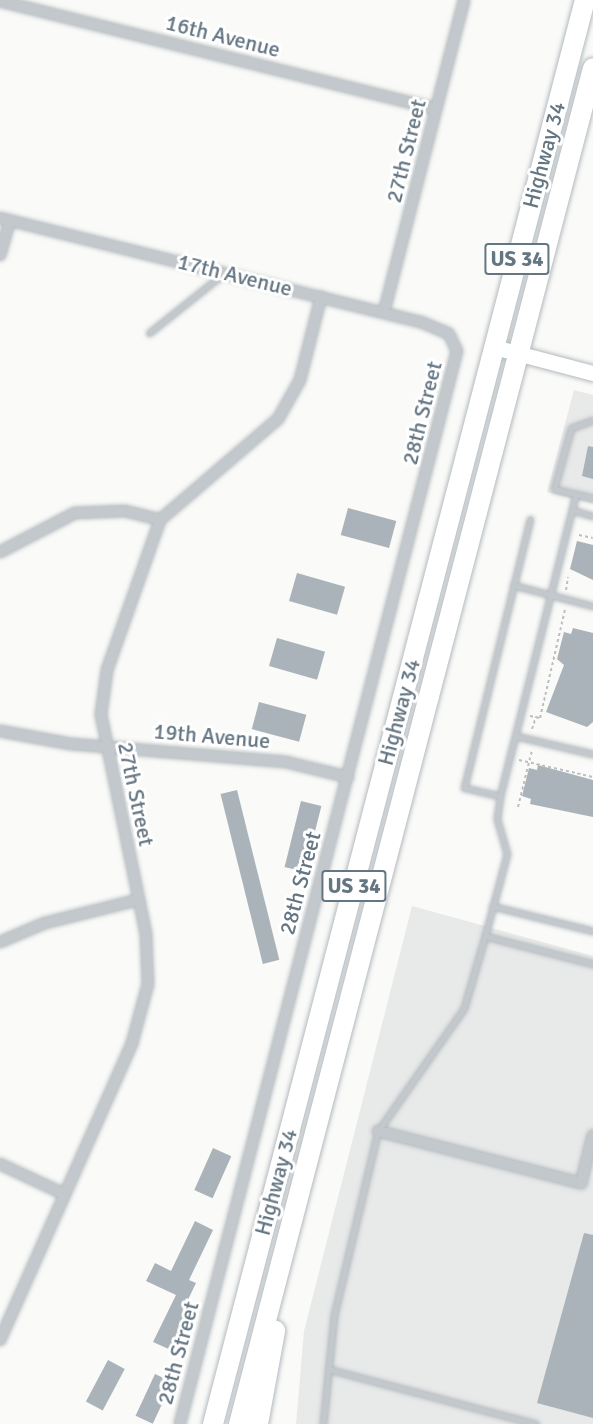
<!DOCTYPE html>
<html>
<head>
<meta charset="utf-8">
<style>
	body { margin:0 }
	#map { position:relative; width:593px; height:1424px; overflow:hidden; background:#fafaf8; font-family:Signika,sans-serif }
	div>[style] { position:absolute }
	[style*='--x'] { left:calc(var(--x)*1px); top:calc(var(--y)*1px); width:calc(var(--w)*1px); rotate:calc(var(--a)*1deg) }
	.built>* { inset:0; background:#e8e9e9 }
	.building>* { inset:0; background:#aab3b9; transform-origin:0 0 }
	.path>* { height:2px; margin-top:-1px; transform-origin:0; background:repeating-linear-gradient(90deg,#bbbfc2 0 3px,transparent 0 6px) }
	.roads { filter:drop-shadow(0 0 2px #b3babf) drop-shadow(0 0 2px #b3babf) }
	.lane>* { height:5px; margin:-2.5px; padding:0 2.5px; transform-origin:2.5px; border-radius:2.5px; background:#c3c8cc }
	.street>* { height:10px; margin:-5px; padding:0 5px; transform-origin:5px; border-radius:5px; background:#c3c8cc }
	.secondary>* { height:15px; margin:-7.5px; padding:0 7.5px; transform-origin:7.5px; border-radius:7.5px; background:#fff }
	.highway>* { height:20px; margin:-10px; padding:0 10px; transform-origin:10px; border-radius:10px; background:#fff }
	span { translate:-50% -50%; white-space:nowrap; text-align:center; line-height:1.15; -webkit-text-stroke:6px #fff; paint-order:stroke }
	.shield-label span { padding:2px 4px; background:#fff; border:2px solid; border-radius:4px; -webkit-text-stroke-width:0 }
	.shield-label { font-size:21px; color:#657683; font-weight:700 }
	.street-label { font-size:22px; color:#657683 }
</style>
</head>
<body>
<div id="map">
	<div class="built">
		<i style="clip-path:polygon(574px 390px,593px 395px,593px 504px,547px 492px)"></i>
		<i style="clip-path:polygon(412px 906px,593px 956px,593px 1424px,296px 1424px,304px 1331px)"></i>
	</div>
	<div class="building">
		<i style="clip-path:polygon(588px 446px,593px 447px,593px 479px,582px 476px)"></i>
		<i style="left:348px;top:508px;width:50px;height:28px;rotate:15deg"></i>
		<i style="clip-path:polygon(577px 541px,593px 545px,593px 580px,570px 569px)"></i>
		<i style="left:297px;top:573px;width:50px;height:29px;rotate:16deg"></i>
		<i style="clip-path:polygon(573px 628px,593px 633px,593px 722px,587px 727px,546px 712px,564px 665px,557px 659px,564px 632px,571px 634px)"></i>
		<i style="left:277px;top:638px;width:50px;height:29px;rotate:16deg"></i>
		<i style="left:259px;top:702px;width:49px;height:28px;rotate:15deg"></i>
		<i style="clip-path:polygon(538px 765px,593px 780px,593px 817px,530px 804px,531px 799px,522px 796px,529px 768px,537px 770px)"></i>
		<i style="left:237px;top:790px;width:175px;height:17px;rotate:76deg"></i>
		<i style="left:301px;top:801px;width:21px;height:68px;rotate:14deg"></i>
		<i style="left:213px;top:1148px;width:20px;height:46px;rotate:24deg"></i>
		<i style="clip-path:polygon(195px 1221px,213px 1230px,189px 1280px,196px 1283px,185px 1306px,191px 1309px,171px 1350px,153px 1342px,176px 1295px,146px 1281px,155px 1263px,171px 1271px)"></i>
		<i style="clip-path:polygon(584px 1233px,593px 1235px,593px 1418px,537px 1403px)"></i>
		<i style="left:108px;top:1360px;width:19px;height:47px;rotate:28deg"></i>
		<i style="left:155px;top:1374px;width:19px;height:46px;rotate:25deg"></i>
	</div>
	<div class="path">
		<i style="--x:579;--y:535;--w:14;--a:12"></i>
		<i style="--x:566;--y:590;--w:13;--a:-81"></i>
		<i style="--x:530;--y:716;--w:10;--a:11"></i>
		<i style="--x:540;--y:718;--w:111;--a:-77"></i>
		<i style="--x:532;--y:729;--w:13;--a:-72"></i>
		<i style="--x:519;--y:760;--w:76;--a:12.9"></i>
		<i style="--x:518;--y:807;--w:59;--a:-76.2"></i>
	</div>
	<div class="roads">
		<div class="lane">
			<i style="--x:149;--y:333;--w:95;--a:-38.6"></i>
			<i style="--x:593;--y:420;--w:23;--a:160"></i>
			<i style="--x:571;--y:428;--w:63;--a:105.6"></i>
			<i style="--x:554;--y:489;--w:40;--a:13"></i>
			<i style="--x:572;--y:510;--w:22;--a:16"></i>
			<i style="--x:513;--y:585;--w:83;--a:14.7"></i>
			<i style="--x:516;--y:736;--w:79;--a:13.2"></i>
			<i style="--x:500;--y:796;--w:37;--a:-167"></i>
			<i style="--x:464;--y:788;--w:277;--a:-76.2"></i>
			<i style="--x:492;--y:906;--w:104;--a:13.9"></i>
			<i style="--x:485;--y:936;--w:112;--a:14.5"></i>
			<i style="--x:328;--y:1369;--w:215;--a:14.8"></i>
			<i style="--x:323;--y:1424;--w:110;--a:-84.2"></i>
			<i style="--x:334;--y:1315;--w:189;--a:-76.6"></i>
			<i style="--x:378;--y:1131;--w:150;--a:-55"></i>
			<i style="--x:464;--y:1008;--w:75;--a:-73.7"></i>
			<i style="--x:485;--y:936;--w:85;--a:-75"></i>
			<i style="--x:507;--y:854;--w:37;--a:-106"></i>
			<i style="--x:497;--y:818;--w:22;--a:-82"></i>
			<i style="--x:500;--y:796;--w:311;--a:-75.9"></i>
		</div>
		<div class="street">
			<i style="--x:0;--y:1;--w:449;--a:13.9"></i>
			<i style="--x:0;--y:218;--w:434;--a:13.9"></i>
			<i style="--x:421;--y:322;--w:30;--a:23"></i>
			<i style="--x:449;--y:334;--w:19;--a:65"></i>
			<i style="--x:457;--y:351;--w:1108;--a:104.48"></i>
			<i style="--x:0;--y:255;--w:35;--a:-74"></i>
			<i style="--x:384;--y:312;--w:322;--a:-75.6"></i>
			<i style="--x:0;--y:552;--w:85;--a:-27.5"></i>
			<i style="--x:75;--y:513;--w:50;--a:-2.3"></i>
			<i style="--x:125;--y:511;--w:36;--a:14"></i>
			<i style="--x:0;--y:731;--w:72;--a:10.4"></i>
			<i style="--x:71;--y:744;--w:216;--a:4.8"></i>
			<i style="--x:286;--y:762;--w:64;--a:13.6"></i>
			<i style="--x:0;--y:942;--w:49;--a:-22.9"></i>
			<i style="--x:45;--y:923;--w:96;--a:-13.9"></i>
			<i style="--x:378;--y:1131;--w:210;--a:14.4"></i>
			<i style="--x:581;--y:1183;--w:49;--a:-76"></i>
			<i style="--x:0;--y:1164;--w:71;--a:25.1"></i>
			<i style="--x:0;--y:1340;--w:325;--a:-66"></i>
			<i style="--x:132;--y:1043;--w:61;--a:-74.8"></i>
			<i style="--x:148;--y:984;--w:50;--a:-92.3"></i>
			<i style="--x:146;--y:934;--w:225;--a:-101.6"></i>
			<i style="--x:101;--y:714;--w:44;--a:-82.2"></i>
			<i style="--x:107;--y:670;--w:159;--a:-70.5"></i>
			<i style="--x:160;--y:520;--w:155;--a:-40.6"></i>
			<i style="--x:278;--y:419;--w:45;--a:-60.6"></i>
			<i style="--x:300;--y:380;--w:86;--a:-75.8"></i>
		</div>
		<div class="secondary">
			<i style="--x:494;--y:347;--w:102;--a:14.7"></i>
		</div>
		<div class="highway">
			<i style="--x:213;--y:1424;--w:1472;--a:-75.36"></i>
			<i style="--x:239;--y:1424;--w:1401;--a:-75.37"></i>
			<i style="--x:258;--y:1424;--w:95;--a:-79.6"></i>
		</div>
	</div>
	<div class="shield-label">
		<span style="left:517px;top:259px">US 34</span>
		<span style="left:354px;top:886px">US 34</span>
	</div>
	<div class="street-label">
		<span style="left:223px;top:36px;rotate:14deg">16th Avenue</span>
		<span style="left:406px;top:151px;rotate:-76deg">27th Street</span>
		<span style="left:544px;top:155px;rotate:-75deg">Highway 34</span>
		<span style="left:235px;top:275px;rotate:14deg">17th Avenue</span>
		<span style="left:422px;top:413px;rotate:-76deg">28th Street</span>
		<span style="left:399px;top:712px;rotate:-75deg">Highway 34</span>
		<span style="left:212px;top:736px;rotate:5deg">19th Avenue</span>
		<span style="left:136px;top:794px;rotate:78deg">27th Street</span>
		<span style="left:300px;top:883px;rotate:-75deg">28th Street</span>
		<span style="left:276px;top:1182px;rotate:-75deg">Highway 34</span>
		<span style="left:178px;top:1353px;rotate:-75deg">28th Street</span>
	</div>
</div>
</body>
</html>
